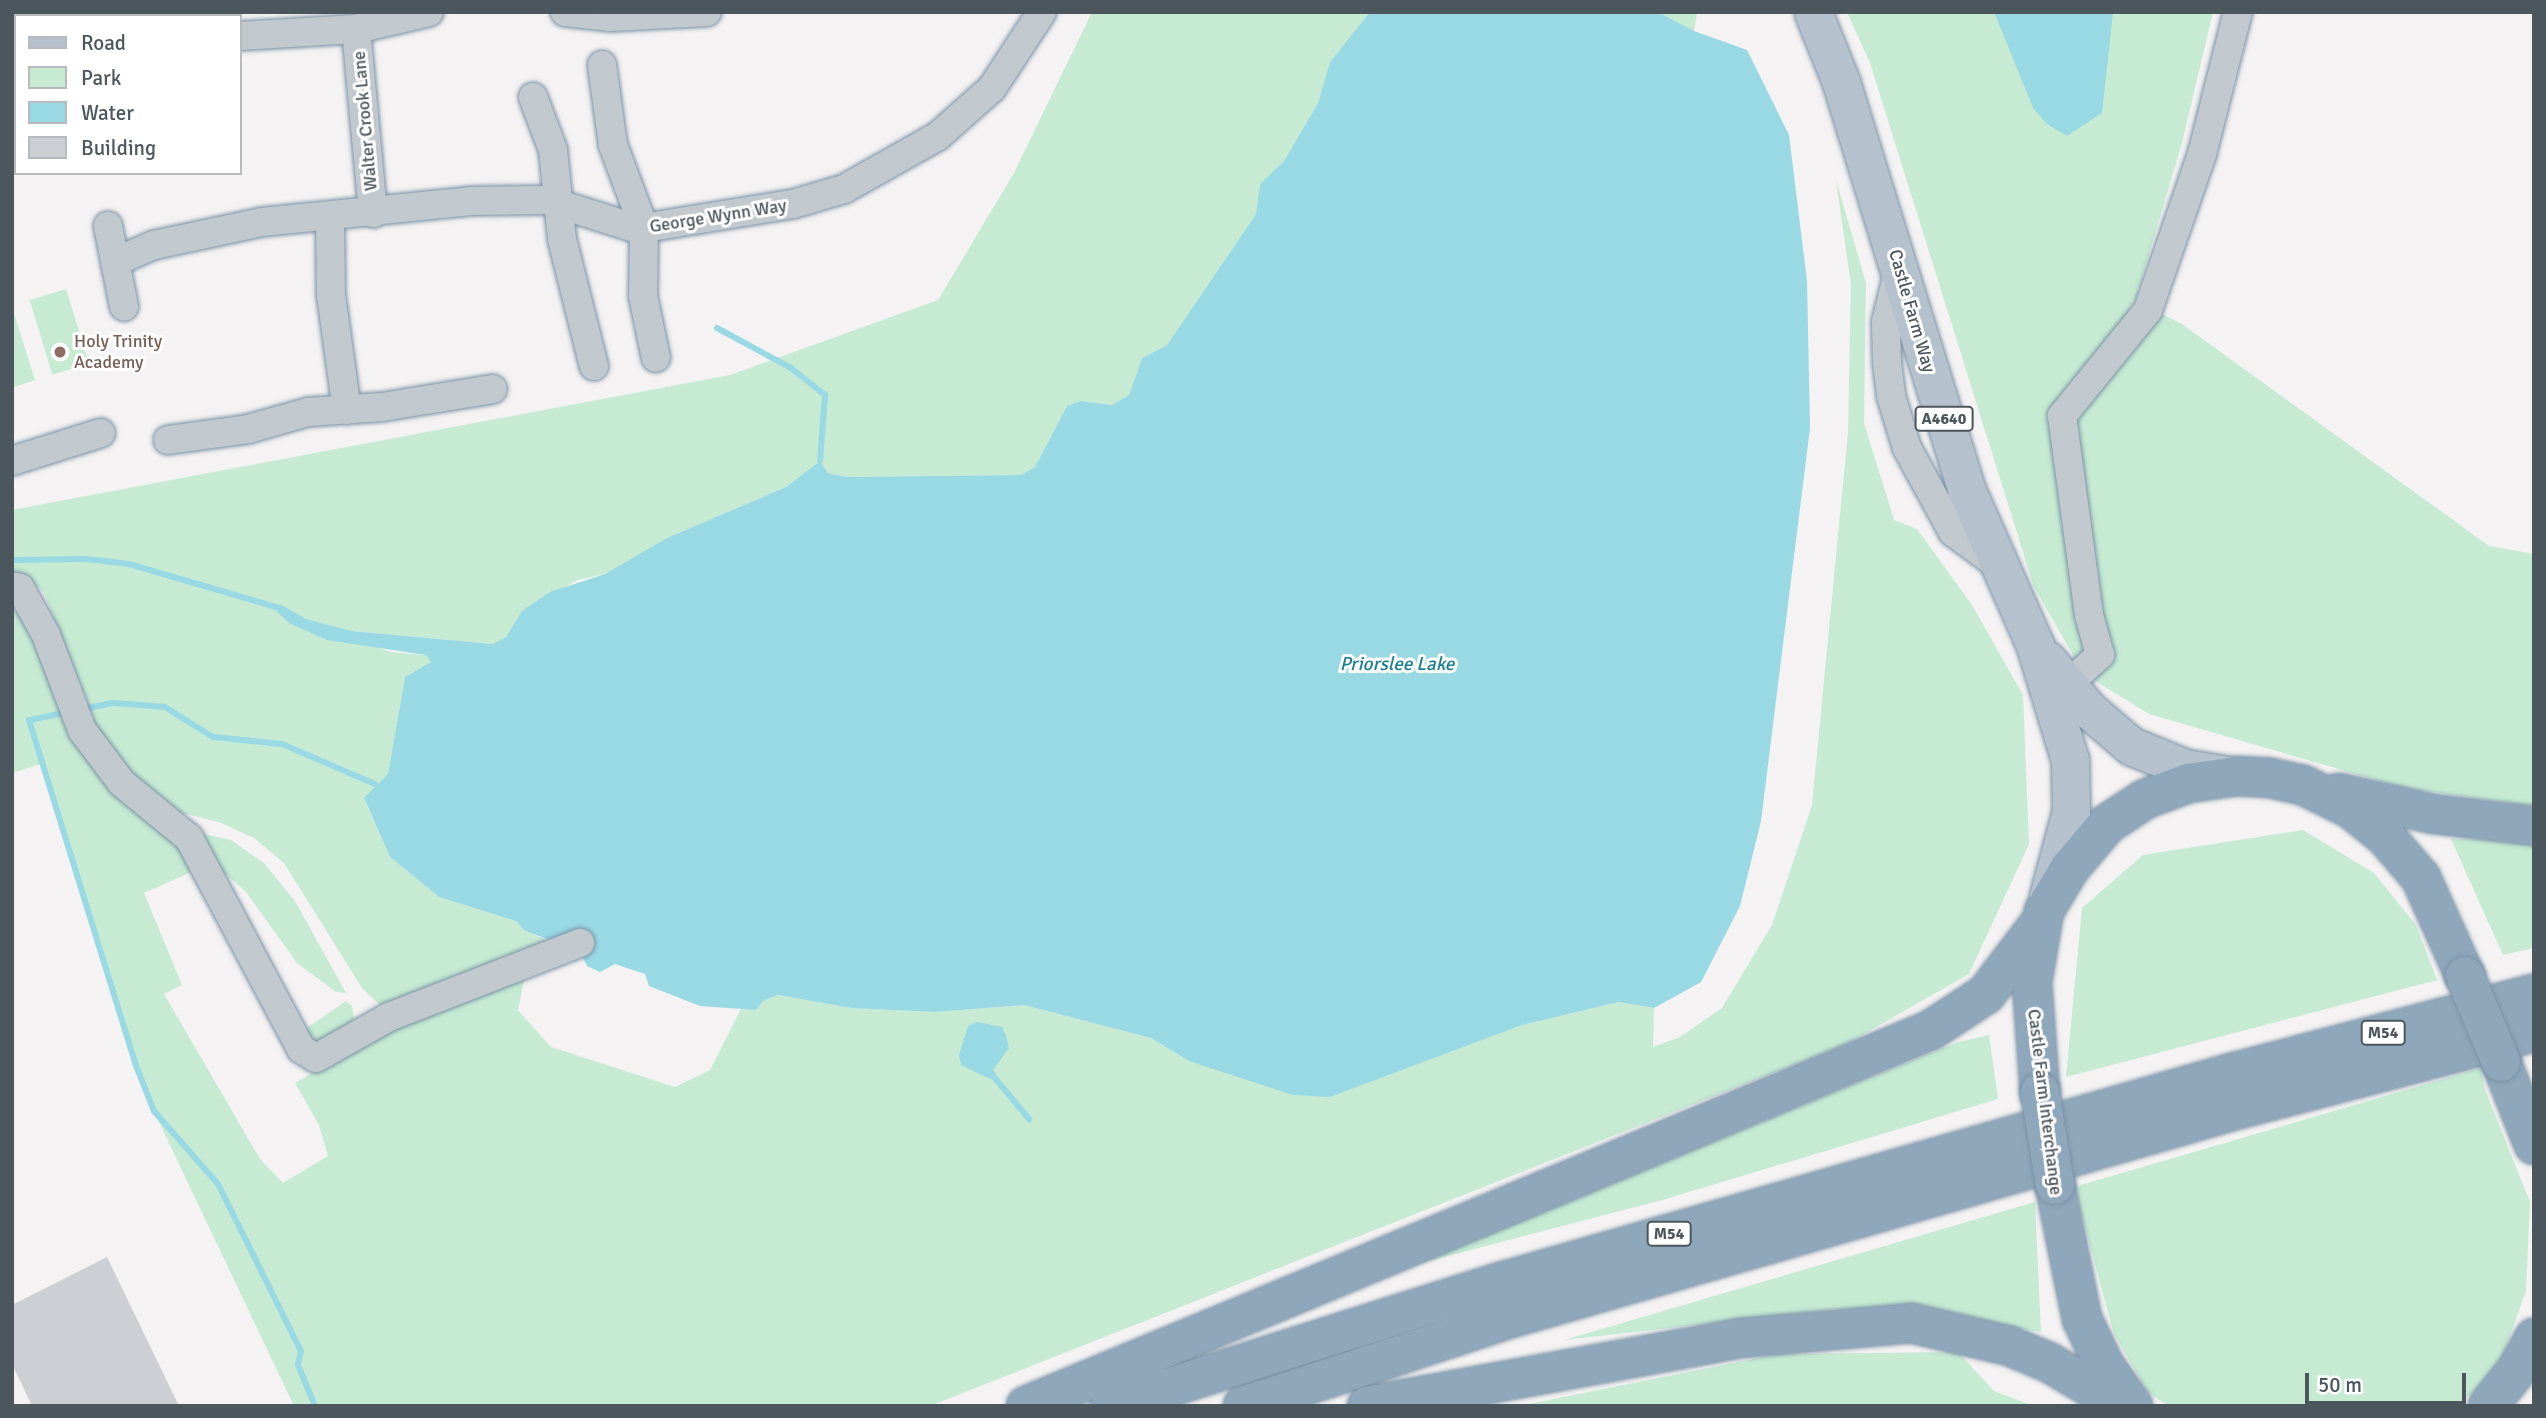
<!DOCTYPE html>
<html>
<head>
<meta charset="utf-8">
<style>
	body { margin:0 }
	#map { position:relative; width:2546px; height:1418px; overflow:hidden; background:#f4f2f2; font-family:Signika,sans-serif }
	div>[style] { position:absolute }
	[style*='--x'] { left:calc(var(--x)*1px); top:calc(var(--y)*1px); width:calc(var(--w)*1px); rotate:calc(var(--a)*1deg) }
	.green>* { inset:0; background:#c6ebd2; transform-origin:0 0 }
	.water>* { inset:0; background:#98d9e4 }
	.stream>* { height:6px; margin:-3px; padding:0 3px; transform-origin:3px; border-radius:3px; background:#98d9e4 }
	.building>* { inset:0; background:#cccfd3 }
	.roads { filter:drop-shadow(0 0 2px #7a92a6) drop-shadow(0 0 2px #7a92a6) }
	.minor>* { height:28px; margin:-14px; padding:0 14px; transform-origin:14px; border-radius:14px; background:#c1c9ce }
	.major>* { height:37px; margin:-18.5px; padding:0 18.5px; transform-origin:18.5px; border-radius:18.5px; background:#b5c2cd }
	.highway>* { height:38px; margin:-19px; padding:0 19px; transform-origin:19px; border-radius:19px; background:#8fa7ba }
	.bridges { filter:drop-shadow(0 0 2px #7a92a6) drop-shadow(0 0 2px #7a92a6) }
	.highway-bridge>* { height:38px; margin:-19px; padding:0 19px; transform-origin:19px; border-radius:19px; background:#8fa7ba }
	.dots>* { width:19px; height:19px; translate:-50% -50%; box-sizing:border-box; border:4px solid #fff; border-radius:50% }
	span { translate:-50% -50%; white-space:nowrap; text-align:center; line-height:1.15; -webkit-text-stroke:6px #fff; paint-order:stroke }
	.shield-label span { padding:2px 5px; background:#fff; border:2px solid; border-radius:5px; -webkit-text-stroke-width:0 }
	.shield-label { font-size:16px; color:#4b565d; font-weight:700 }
	.street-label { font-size:18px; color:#4b565d }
	.education-label { font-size:18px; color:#785e54 }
	.left { translate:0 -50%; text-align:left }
	.water-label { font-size:19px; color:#1b8091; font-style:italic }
	.frame { position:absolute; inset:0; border:14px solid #4b565d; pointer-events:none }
	.legend { position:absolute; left:14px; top:14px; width:228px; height:161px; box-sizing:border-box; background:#fff; border:2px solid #b7bbbe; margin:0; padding:9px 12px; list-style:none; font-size:21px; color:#4b565d }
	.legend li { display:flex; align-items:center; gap:14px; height:35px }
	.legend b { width:35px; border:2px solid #b7bbbe }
	.scale { position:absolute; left:2305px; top:1373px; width:161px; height:32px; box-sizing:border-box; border:4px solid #4b565d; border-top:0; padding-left:9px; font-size:21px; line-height:24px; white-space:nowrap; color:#4b565d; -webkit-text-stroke:5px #fff; paint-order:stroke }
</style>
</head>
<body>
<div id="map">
	<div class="green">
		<i style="clip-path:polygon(1092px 12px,1370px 12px,1330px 62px,1318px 103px,1284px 161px,1260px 184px,1256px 214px,1167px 345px,1142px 358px,1129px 395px,1112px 405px,1080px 401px,1067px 406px,1035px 467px,1021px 475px,848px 477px,828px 473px,820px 461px,786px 487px,667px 538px,645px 554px,605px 574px,578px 580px,522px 611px,506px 638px,493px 644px,352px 631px,306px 619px,280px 605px,277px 612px,391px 652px,427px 655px,431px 662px,405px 677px,388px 774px,364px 799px,390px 857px,439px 897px,516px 921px,525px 931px,556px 944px,381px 1006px,362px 988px,284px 863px,254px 838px,219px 822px,170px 810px,137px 783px,86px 722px,94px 718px,43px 591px,20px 573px,12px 573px,12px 510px,730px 375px,938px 300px,1014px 173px)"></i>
		<i style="clip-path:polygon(1658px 12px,1697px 12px,1694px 31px)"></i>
		<i style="clip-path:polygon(1847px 12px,2213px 12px,2182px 143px,2136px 298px,2108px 344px,2055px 409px,2090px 648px,2077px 662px,2034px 587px,1870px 63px)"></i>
		<i style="clip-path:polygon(1836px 180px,1866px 283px,1864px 423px,1894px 520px,1917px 529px,1972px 605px,2023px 695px,2029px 844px,1969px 974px,1848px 1043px,930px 1406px,294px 1406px,150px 1103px,101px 959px,42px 764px,12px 773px,12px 610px,25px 614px,81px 745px,107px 788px,171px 835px,194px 871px,144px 893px,182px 985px,164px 994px,260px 1159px,283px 1183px,328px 1156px,319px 1125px,295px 1083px,404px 1021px,525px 976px,518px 1010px,551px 1047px,675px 1087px,710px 1070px,741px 1009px,756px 1010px,762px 1001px,778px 995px,851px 1008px,935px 1012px,1024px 1005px,1151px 1038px,1189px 1061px,1522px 1025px,1619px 1002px,1654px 1008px,1653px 1047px,1680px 1037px,1722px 1008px,1772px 925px,1812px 805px,1848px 432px,1851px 285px)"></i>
		<i style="left:66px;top:289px;width:78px;height:38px;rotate:73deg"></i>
		<i style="clip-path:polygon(12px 307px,35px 380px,12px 388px)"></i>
		<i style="clip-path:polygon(2158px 312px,2182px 324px,2489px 546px,2534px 554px,2534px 806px,2404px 788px,2149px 714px,2092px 679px,2104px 630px,2073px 418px)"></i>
		<i style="clip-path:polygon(2303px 830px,2374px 873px,2416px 925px,2437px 980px,2066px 1077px,2082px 908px,2143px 855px)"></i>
		<i style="clip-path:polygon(195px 832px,231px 840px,264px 863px,295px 901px,346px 993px,336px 992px,297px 963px,246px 892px,213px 863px)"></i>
		<i style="clip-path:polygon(2451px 839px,2534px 840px,2534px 948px,2503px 955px)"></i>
		<i style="clip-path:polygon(346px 1001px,352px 1006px,354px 1019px,350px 1031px,315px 1047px,304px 1030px)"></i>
		<i style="clip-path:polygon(1989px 1035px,1998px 1099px,1662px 1200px,1406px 1267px,1958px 1042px)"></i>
		<i style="clip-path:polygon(2481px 1068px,2485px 1090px,2530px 1202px,2526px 1291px,2494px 1380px,2452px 1406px,2168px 1406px,2148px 1392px,2114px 1334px,2074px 1187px)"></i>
		<i style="clip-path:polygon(2035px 1202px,2041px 1332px,1899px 1310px,1836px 1309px,1564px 1340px)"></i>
		<i style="clip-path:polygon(1958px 1352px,1994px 1391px,2034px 1406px,1519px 1406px,1778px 1354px)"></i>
	</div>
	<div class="water">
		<i style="clip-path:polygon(1370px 12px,1658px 12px,1694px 31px,1747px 50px,1789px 135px,1807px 281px,1810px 428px,1761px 821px,1740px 906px,1701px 982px,1654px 1008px,1619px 1002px,1522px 1025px,1330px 1097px,1293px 1095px,1189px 1061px,1151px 1038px,1024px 1005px,935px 1012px,851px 1008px,778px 995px,763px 1001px,756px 1010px,700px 1006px,649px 986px,645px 974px,615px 964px,600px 972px,587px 966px,580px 951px,525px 931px,516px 921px,439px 897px,390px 857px,364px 798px,388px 774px,405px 677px,431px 662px,426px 655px,327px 640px,289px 623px,277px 612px,280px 604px,306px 619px,352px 631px,493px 644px,506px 637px,522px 611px,550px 592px,605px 574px,667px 538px,786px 487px,820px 461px,828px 473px,848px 477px,1021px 475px,1035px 467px,1067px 406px,1080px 401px,1112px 405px,1129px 395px,1142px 358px,1167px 345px,1256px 214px,1260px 184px,1284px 161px,1318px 103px,1330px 62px)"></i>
		<i style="clip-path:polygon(1994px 12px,2113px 12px,2102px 113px,2067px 136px,2047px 124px,2033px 108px)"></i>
		<i style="clip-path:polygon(977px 1022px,1002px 1027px,1006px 1036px,1009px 1048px,993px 1070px,997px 1075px,990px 1079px,961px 1065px,959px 1055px,968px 1026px)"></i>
	</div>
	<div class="stream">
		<i style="--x:717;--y:328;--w:84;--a:28.4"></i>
		<i style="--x:791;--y:368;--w:43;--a:38.5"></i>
		<i style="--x:825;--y:395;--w:66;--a:94.3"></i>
		<i style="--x:12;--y:560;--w:75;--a:-0.8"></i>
		<i style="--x:87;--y:559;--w:42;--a:6.8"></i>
		<i style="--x:129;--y:564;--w:156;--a:16.3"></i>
		<i style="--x:82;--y:709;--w:33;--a:-11"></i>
		<i style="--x:114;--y:703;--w:51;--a:4.5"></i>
		<i style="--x:165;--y:707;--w:57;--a:32"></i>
		<i style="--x:213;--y:737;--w:69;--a:5.8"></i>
		<i style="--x:282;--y:744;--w:101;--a:23.3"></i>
		<i style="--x:68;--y:712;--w:40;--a:168"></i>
		<i style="--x:29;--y:720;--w:359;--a:72.8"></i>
		<i style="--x:135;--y:1063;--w:52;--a:68.4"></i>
		<i style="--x:154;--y:1111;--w:97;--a:48.8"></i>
		<i style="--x:218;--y:1184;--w:186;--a:63.6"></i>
		<i style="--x:301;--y:1351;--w:14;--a:102"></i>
		<i style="--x:298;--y:1365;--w:44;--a:67.5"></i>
		<i style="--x:994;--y:1077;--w:55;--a:50.2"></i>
	</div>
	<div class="building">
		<i style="clip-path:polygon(107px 1257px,179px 1406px,32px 1406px,12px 1364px,12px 1305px)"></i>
	</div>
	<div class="roads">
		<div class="minor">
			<i style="--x:113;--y:12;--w:11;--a:22"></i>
			<i style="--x:565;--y:12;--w:46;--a:6.2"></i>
			<i style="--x:611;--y:17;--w:96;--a:-3"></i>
			<i style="--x:356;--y:29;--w:185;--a:84.7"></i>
			<i style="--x:240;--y:36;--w:116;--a:-3.5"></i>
			<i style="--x:356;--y:29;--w:75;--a:-13.1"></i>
			<i style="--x:602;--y:65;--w:81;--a:82.2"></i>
			<i style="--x:613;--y:145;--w:89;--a:69.5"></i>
			<i style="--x:644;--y:228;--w:68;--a:90.8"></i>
			<i style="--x:643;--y:296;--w:63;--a:78.2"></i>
			<i style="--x:533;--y:97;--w:57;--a:69.3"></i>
			<i style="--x:553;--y:150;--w:89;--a:84.2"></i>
			<i style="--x:562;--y:239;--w:131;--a:75.9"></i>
			<i style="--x:330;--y:217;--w:78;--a:89.3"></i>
			<i style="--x:331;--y:295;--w:116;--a:82.1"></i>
			<i style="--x:108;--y:226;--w:82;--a:78.7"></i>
			<i style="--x:115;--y:262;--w:43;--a:-23.6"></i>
			<i style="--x:154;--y:245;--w:110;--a:-12"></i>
			<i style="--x:262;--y:222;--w:210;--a:-5.7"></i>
			<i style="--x:471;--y:201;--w:75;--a:-0.8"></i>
			<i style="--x:546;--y:200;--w:96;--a:17.5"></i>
			<i style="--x:638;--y:229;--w:157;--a:-9.2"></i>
			<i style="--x:793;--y:204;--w:53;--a:-16.4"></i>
			<i style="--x:844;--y:189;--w:108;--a:-29.4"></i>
			<i style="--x:938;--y:136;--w:72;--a:-41.6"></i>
			<i style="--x:992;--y:88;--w:91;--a:-56.7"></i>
			<i style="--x:1899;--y:269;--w:55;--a:103.8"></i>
			<i style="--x:1886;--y:322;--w:40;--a:88.6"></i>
			<i style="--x:1887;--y:362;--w:34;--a:83"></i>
			<i style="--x:1891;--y:396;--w:54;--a:72.9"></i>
			<i style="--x:1907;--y:448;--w:96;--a:61.3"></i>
			<i style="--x:1953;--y:532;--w:56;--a:36.3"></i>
			<i style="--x:168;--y:440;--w:81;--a:-7.8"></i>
			<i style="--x:248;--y:429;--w:62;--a:-15.8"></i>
			<i style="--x:308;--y:412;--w:74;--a:-3.9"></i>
			<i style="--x:382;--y:407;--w:112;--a:-9.2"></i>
			<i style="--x:12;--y:461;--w:93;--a:-17.5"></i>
			<i style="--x:12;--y:586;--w:8;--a:14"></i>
			<i style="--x:20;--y:588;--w:54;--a:61"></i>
			<i style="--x:46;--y:635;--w:102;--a:69.2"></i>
			<i style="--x:82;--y:730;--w:66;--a:53"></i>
			<i style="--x:122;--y:783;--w:87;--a:39.4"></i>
			<i style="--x:189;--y:838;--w:239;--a:62"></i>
			<i style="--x:301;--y:1049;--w:17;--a:31"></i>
			<i style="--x:316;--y:1058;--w:84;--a:-29.3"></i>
			<i style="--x:389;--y:1017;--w:205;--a:-21.2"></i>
			<i style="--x:2067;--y:685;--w:45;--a:-42.3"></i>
			<i style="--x:2100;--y:655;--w:41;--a:-105.4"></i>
			<i style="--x:2089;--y:615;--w:201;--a:-97.7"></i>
			<i style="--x:2062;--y:416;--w:136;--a:-50.9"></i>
			<i style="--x:2148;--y:310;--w:165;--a:-70.9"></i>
			<i style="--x:2202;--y:154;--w:146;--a:-75.8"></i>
		</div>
		<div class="major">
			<i style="--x:1813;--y:12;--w:75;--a:68.2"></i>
			<i style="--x:1841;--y:82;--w:428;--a:72.9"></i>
			<i style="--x:1967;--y:491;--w:168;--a:66.2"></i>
			<i style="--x:2035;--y:645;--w:120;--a:73.1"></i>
			<i style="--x:2070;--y:760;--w:51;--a:88.9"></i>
			<i style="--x:2071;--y:811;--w:89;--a:105"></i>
			<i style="--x:2047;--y:660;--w:65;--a:50"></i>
			<i style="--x:2089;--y:710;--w:55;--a:40.6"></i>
			<i style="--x:2131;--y:746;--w:58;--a:22.2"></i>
			<i style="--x:2185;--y:768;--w:43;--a:9.5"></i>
		</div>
		<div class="highway">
			<i style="--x:2339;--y:793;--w:97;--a:12.5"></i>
			<i style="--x:2434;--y:814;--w:101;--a:6.8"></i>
			<i style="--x:2501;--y:1062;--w:89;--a:68.3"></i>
			<i style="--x:2040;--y:1092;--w:110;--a:-94.2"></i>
			<i style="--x:2032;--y:982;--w:72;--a:-80.4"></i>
			<i style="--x:2044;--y:911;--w:49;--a:-59.2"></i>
			<i style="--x:2069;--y:869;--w:59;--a:-49.8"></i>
			<i style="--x:2107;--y:824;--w:45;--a:-33.3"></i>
			<i style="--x:2145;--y:799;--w:46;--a:-20.4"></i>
			<i style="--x:2188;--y:783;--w:49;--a:-8.3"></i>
			<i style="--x:2236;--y:776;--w:34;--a:3"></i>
			<i style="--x:2270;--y:778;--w:34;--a:12"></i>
			<i style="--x:2303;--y:785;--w:52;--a:26.1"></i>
			<i style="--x:2350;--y:808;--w:45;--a:38.7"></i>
			<i style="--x:2385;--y:836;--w:55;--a:49.4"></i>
			<i style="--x:2421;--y:878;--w:107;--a:65.8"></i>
			<i style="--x:2055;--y:1185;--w:137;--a:78.6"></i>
			<i style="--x:2082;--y:1319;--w:51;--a:64.4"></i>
			<i style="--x:2104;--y:1365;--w:50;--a:54.7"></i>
			<i style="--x:1026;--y:1406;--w:980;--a:-22.56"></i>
			<i style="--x:1931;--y:1030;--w:66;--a:-33.2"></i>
			<i style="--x:1986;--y:994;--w:89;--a:-52.7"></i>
			<i style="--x:1110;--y:1406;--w:414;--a:-17.6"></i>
			<i style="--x:1505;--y:1281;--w:756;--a:-15.97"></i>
			<i style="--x:2232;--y:1073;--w:312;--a:-14.7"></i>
			<i style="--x:1243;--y:1406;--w:285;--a:-18.2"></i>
			<i style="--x:1514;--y:1317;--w:757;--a:-16.02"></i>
			<i style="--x:2242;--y:1108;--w:302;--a:-14.6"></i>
			<i style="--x:1367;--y:1406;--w:380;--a:-10.3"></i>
			<i style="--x:1741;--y:1338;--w:171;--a:-5"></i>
			<i style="--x:1911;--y:1323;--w:102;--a:13.1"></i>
			<i style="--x:2010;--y:1346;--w:43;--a:23"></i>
			<i style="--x:2050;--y:1363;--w:84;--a:30.8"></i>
			<i style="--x:2488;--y:1406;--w:45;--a:-51.3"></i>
			<i style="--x:2516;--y:1371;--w:38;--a:-61"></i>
		</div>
	</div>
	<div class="bridges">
		<div class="highway-bridge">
			<i style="--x:2465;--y:976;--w:93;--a:67.3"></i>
			<i style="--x:2040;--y:1092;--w:94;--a:80.8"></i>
		</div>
	</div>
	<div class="dots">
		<i style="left:60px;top:352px;background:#8d6e63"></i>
	</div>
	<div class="shield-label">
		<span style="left:1944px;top:419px">A4640</span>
		<span style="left:2383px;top:1033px">M54</span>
		<span style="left:1669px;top:1234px">M54</span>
	</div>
	<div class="street-label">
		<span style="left:365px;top:121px;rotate:-95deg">Walter Crook Lane</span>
		<span style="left:718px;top:216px;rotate:-9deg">George Wynn Way</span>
		<span style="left:1912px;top:311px;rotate:74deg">Castle Farm Way</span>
		<span style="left:2045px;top:1102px;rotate:83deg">Castle Farm Interchange</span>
	</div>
	<div class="education-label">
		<span class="left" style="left:74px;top:352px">Holy Trinity<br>Academy</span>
	</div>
	<div class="water-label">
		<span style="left:1397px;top:665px">Priorslee Lake</span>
	</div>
	<div class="frame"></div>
	<ul class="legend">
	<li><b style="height:9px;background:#b5c2cd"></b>Road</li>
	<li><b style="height:19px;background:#c6ebd2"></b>Park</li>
	<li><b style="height:19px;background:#98d9e4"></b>Water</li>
	<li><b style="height:19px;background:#cccfd3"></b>Building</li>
	</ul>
	<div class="scale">50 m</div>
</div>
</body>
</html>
